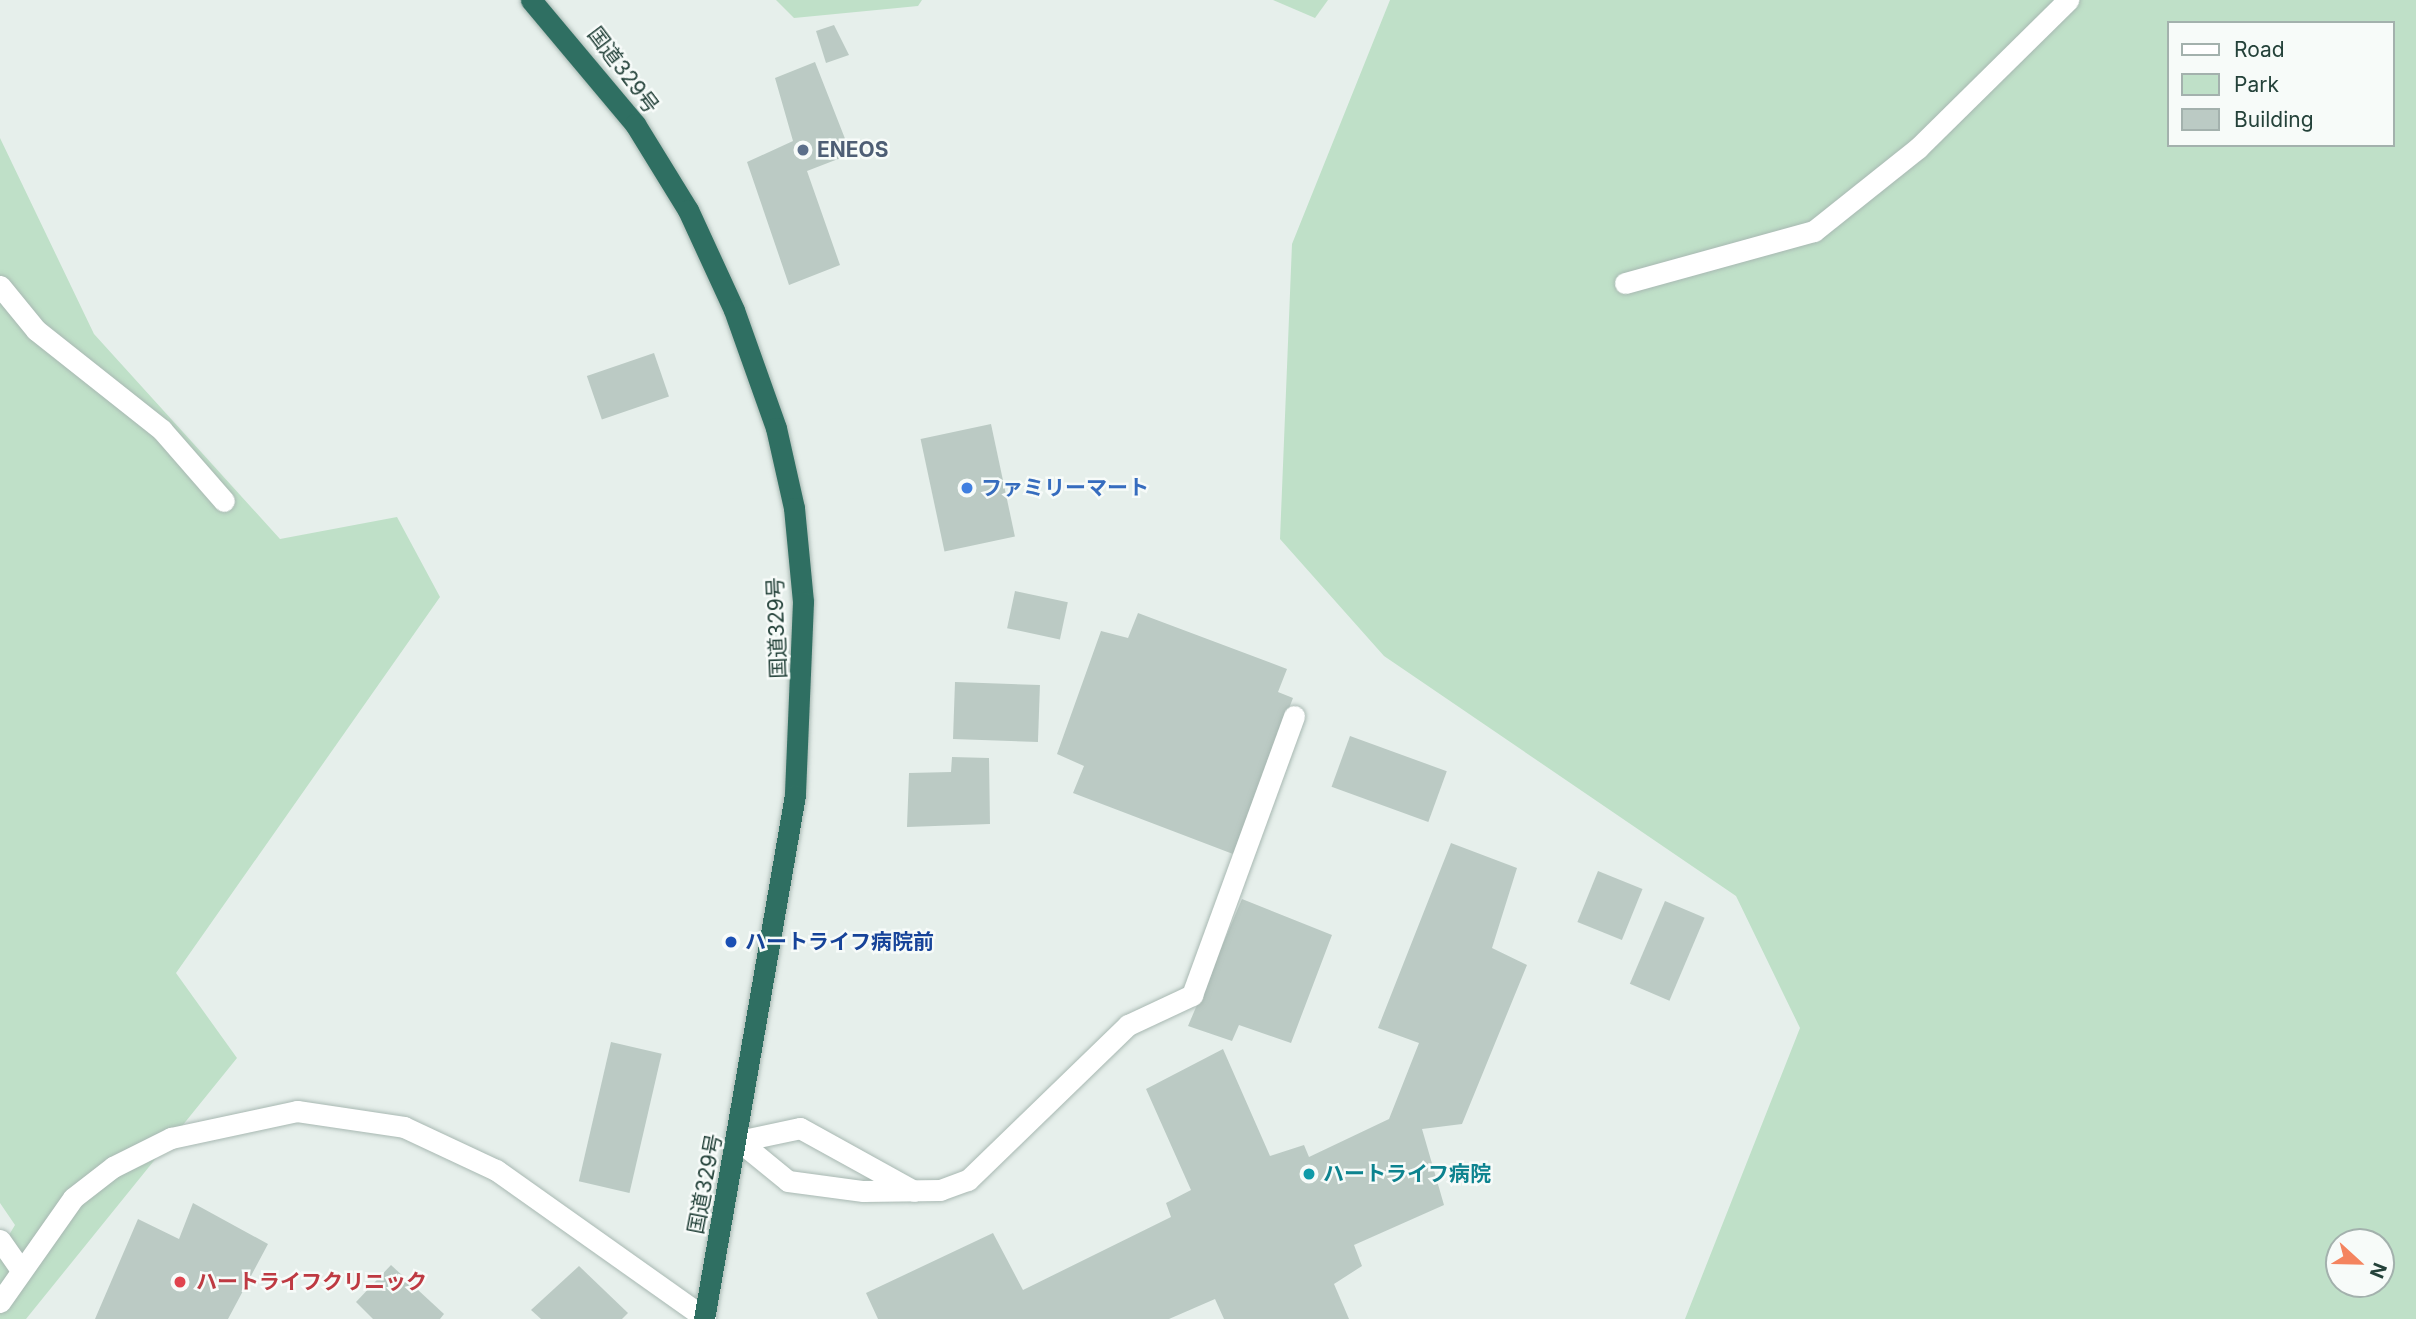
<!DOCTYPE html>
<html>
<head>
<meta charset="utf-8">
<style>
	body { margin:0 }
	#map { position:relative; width:2416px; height:1319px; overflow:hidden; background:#e6efeb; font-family:Inter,"Noto Sans JP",sans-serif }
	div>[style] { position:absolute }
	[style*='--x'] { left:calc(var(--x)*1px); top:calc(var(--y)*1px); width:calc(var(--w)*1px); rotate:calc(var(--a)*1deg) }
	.green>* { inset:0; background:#bfe0c8 }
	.building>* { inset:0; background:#bbcac4; transform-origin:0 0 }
	.roads { filter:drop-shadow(0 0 2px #a8b8b2) drop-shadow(0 0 2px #a8b8b2) }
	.minor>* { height:21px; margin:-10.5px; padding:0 10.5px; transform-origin:10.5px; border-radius:10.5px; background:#fff }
	.highway>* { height:21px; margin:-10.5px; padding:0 10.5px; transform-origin:10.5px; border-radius:10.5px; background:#2f6f62 }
	.dots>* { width:19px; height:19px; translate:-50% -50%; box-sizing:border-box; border:4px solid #f7fbf9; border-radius:50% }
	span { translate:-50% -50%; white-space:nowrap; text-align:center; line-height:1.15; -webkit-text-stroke:5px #f7fbf9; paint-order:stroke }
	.street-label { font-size:21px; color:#24423a }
	.service-label { font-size:21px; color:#4e5e75; font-weight:700 }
	.left { translate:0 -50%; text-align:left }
	.shop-label { font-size:21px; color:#366cbe; font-weight:700 }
	.transit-label { font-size:21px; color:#164399; font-weight:700 }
	.culture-label { font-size:21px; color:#0d838f; font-weight:700 }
	.health-label { font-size:21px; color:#be3a42; font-weight:700 }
	.legend { position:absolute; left:2167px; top:21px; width:228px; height:126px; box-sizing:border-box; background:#f7fbf9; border:2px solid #a3b1ad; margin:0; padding:9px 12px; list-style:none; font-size:21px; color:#24423a }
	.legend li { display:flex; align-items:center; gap:14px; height:35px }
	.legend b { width:35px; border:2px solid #a3b1ad }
	.north { position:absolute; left:2325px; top:1228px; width:70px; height:70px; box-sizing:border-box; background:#f7fbf9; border:2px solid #a3b1ad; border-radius:50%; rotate:112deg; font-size:19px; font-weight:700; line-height:28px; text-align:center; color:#24423a }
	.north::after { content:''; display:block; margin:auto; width:24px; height:32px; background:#f4845f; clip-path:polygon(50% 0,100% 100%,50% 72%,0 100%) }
</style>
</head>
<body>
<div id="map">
	<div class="green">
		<i style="clip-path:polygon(776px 0,922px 0,918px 6px,794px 18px)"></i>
		<i style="clip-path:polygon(1273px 0,1328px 0,1315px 18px)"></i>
		<i style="clip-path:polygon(evenodd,1390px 0,2416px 0,2416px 1319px,1685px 1319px,1800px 1028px,1736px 896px,1384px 656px,1280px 539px,1292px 244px,1390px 0,2169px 23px,2393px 23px,2393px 145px,2169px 145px,2169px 23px,1390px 0,2339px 1242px,2381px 1242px,2381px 1284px,2339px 1284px,2339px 1242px)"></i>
		<i style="clip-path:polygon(0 138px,94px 334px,280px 539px,397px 517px,440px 597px,176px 973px,237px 1058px,26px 1319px,0 1319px,0 1250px,15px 1225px,0 1203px)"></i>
	</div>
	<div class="building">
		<i style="clip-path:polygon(834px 25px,849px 55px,826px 63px,816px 31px)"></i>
		<i style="clip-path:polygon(815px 62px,851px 154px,807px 171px,840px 265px,789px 285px,747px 162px,793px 141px,775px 78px)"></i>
		<i style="left:654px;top:353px;width:46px;height:71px;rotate:71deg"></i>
		<i style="left:991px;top:424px;width:115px;height:72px;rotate:78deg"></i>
		<i style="left:1015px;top:591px;width:54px;height:38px;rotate:12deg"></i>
		<i style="clip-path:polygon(1138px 613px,1287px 669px,1278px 692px,1293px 698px,1233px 854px,1073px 793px,1084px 766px,1057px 754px,1101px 631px,1128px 638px)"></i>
		<i style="left:955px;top:682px;width:85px;height:57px;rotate:2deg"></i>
		<i style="left:1350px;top:736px;width:103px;height:54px;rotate:20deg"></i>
		<i style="clip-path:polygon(952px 757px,989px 758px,990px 824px,907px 827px,909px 773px,951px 772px)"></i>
		<i style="clip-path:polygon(1451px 843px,1517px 868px,1492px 948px,1527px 965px,1462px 1124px,1422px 1129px,1444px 1205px,1354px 1245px,1362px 1266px,1334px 1284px,1349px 1319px,1224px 1319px,1215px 1299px,1169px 1319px,878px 1319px,866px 1293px,993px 1233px,1023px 1290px,1171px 1217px,1166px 1203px,1191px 1190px,1146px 1089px,1223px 1049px,1270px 1156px,1304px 1145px,1309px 1157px,1389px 1119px,1419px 1043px,1378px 1028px)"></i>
		<i style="left:1598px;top:871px;width:48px;height:55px;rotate:22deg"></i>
		<i style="clip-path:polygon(1242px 899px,1332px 935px,1291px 1043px,1239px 1025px,1232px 1041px,1188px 1026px)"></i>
		<i style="left:1665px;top:901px;width:43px;height:90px;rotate:23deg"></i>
		<i style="left:611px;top:1042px;width:52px;height:143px;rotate:13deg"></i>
		<i style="clip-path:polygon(193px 1203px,268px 1244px,228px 1319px,95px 1319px,138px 1219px,179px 1239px)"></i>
		<i style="clip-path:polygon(391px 1265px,444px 1314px,440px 1319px,373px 1319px,356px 1302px)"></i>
		<i style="clip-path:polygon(579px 1266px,628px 1313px,622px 1319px,541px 1319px,531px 1310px)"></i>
	</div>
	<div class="roads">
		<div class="minor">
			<i style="--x:1625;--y:283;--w:196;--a:-15.4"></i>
			<i style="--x:1814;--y:231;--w:133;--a:-38.6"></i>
			<i style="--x:1918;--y:148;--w:211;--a:-44.6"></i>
			<i style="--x:0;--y:286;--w:57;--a:50.7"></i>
			<i style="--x:36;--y:330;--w:161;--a:38.4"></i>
			<i style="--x:162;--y:430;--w:94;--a:48.9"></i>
			<i style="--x:739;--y:1141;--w:63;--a:39.2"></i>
			<i style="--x:788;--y:1181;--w:76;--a:7.6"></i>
			<i style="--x:863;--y:1191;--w:77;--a:-0.7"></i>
			<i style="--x:940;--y:1190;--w:30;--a:-20"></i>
			<i style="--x:968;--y:1180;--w:223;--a:-44.1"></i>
			<i style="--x:1128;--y:1025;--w:71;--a:-25.1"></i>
			<i style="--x:1192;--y:995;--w:297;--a:-69.9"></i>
			<i style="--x:739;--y:1141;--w:62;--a:-12"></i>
			<i style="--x:800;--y:1128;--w:130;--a:28.9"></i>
			<i style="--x:0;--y:1240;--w:35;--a:55"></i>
			<i style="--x:0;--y:1302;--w:127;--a:-54.9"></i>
			<i style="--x:73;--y:1198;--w:51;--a:-37.8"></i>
			<i style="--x:113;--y:1167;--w:65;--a:-26.6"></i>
			<i style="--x:171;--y:1138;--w:129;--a:-12.1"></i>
			<i style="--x:297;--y:1111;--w:108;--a:8.5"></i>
			<i style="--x:404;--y:1127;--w:102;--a:25.1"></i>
			<i style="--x:496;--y:1170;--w:256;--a:35.3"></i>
		</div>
		<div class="highway">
			<i style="--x:531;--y:0;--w:162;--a:50"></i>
			<i style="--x:635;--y:124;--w:101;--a:58.4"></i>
			<i style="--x:688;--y:210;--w:110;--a:65.3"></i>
			<i style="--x:734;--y:310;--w:125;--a:70.4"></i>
			<i style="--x:776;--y:428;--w:82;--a:77.3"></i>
			<i style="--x:794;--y:508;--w:94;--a:84.5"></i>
			<i style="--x:803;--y:602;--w:193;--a:92.4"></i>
			<i style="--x:795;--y:795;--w:532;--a:99.85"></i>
		</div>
	</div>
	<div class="dots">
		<i style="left:803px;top:150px;background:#5c6f8a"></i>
		<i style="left:967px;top:488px;background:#3f7fe0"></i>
		<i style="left:731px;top:942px;background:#1a4fb4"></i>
		<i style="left:1309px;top:1174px;background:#0f9aa8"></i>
		<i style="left:180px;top:1282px;background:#e0444e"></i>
	</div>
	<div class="street-label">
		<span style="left:623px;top:70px;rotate:53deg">国道329号</span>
		<span style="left:777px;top:628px;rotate:-92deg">国道329号</span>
		<span style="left:705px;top:1184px;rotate:-79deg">国道329号</span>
	</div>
	<div class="service-label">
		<span class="left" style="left:817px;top:150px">ENEOS</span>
	</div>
	<div class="shop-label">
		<span class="left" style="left:981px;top:488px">ファミリーマート</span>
	</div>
	<div class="transit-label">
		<span class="left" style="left:745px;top:942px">ハートライフ病院前</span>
	</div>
	<div class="culture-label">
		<span class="left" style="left:1323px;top:1174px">ハートライフ病院</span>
	</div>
	<div class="health-label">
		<span class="left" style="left:196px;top:1282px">ハートライフクリニック</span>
	</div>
	<ul class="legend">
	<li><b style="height:9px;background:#fff"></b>Road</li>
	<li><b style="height:19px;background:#bfe0c8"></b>Park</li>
	<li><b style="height:19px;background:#bbcac4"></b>Building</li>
	</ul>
	<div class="north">N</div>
</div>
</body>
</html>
